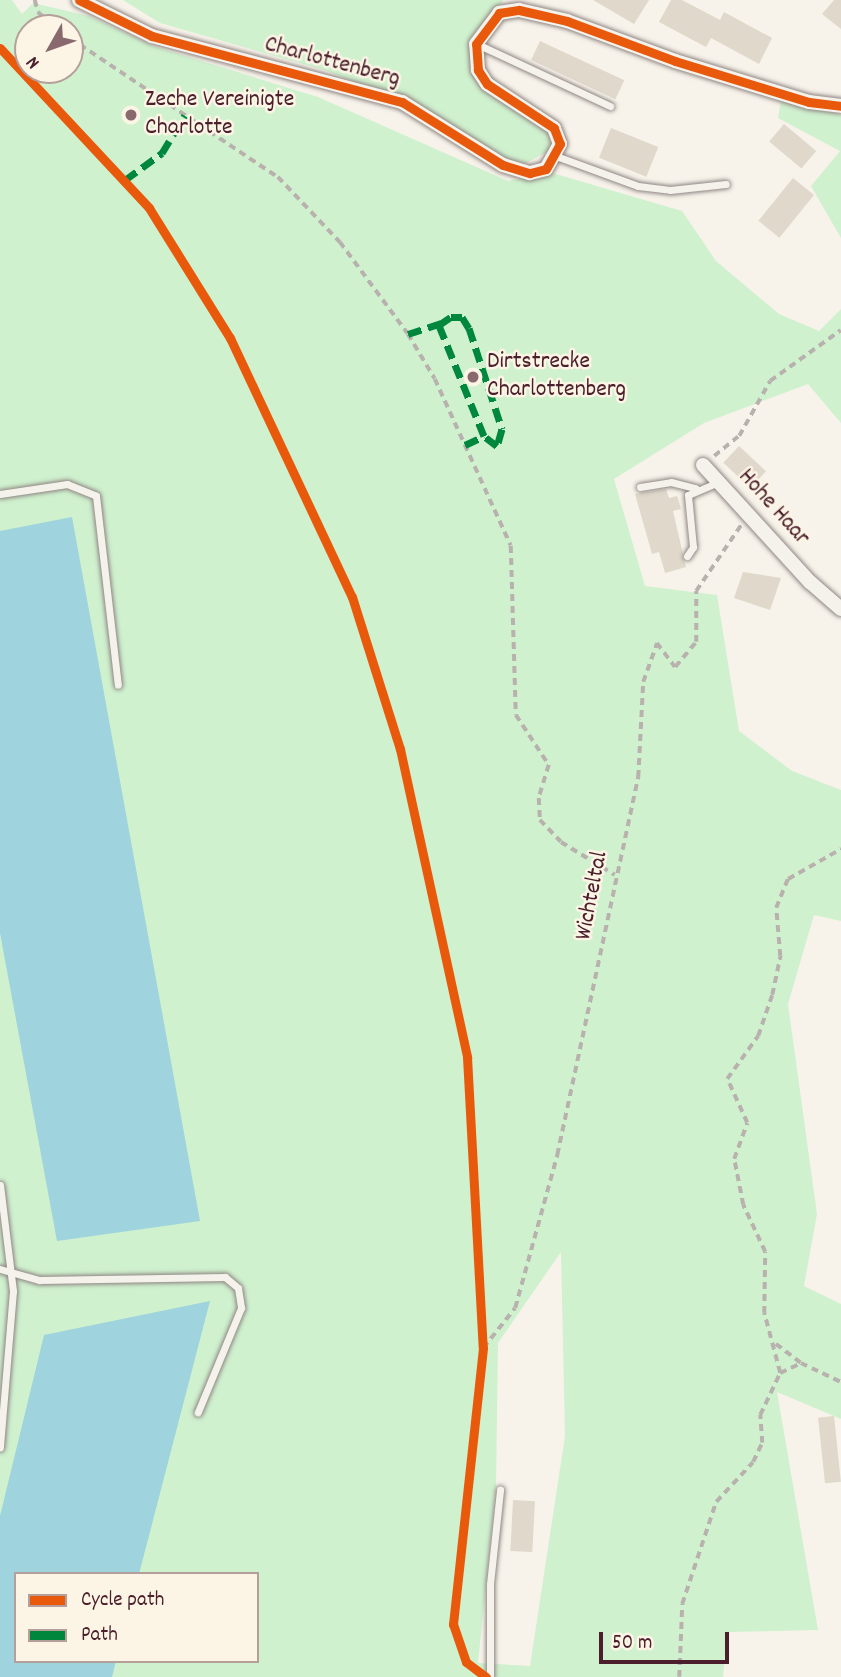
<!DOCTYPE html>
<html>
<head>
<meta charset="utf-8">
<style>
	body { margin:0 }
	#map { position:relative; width:841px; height:1677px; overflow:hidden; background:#f7f3ea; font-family:Dekko,sans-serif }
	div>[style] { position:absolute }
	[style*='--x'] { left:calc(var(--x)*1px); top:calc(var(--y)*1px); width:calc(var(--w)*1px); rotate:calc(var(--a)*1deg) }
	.green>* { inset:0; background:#cff1ce }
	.water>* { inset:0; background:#9fd3dd }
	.building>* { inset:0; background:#dfd8cb; transform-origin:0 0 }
	.path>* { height:3.5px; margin-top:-1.75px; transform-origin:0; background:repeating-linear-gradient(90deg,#b8b1ae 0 7px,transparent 0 12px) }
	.roads { filter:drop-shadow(0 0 2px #908684) drop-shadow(0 0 2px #908684) }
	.service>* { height:7px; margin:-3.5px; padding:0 3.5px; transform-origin:3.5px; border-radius:3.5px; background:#f5f2ec }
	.minor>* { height:14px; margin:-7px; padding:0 7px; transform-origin:7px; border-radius:7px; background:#f5f2ec }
	.quiet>* { height:7px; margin-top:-3.5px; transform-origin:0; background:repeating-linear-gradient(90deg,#00873e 0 14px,transparent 0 21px) }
	.cycleway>* { height:9px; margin:-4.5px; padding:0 4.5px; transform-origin:4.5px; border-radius:4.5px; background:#e8590c }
	.dots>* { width:19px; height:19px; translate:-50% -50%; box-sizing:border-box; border:4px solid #fcf5e5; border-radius:50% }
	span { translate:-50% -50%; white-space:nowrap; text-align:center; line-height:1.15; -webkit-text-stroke:5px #fcf5e5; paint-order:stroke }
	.street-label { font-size:24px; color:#4a1f2b }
	.poi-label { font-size:24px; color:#4a1f2b }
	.left { translate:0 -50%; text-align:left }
	.legend { position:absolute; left:14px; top:1572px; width:245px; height:91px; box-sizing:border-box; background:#fcf5e5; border:2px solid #b59f9b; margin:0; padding:9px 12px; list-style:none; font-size:21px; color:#4a1f2b }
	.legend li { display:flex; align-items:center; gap:14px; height:35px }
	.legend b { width:35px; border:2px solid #b59f9b }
	.north { position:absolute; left:14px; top:14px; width:70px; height:70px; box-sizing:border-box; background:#fcf5e5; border:2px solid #b59f9b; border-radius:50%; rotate:230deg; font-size:19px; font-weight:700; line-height:28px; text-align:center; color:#4a1f2b }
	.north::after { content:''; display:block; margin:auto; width:24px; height:32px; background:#87696e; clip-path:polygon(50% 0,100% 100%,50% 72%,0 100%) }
	.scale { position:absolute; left:599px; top:1632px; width:130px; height:32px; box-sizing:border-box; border:4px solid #4a1f2b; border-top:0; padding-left:9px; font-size:21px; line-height:24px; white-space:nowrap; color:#4a1f2b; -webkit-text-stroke:5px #fcf5e5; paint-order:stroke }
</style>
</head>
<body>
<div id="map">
	<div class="green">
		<i style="clip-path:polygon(evenodd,0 0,12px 0,22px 14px,33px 3px,89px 16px,153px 46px,318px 97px,508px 181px,549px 172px,682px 211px,716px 261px,779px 314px,819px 331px,841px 309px,841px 423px,808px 384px,704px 423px,614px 479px,645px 586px,717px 595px,739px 731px,792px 771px,841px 790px,841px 921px,814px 915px,788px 1004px,817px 1214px,804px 1286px,841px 1304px,841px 1419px,777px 1392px,818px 1630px,727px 1632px,723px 1677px,0 1677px,0 0,28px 28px,70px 28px,70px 70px,28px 70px,28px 28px,0 0,561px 1252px,565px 1436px,530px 1666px,478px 1663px,496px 1488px,498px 1343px,561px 1252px,0 0,16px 1574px,257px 1574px,257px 1661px,16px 1661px,16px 1574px)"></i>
		<i style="clip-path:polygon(123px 0,503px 0,499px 12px,485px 24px,475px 69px,548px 130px,552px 149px,521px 166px,511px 165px,402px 100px,324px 70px,160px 23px)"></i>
		<i style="clip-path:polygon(781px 100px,841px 115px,841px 238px,811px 186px,840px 151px,778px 118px)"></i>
	</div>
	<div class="water">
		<i style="clip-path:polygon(72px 517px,200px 1221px,57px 1241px,0 933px,0 531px)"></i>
		<i style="clip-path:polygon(210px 1301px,139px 1574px,16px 1574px,16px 1661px,116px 1661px,112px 1677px,0 1677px,0 1516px,44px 1335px)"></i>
	</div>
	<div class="building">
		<i style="clip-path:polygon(593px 0,649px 0,634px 24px)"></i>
		<i style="clip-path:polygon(671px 0,682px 0,720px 20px,724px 12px,772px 38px,759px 64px,711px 38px,706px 47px,659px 22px)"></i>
		<i style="clip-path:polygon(834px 0,841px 0,841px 29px,822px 14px)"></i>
		<i style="left:540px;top:41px;width:93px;height:21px;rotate:25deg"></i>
		<i style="left:784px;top:124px;width:42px;height:23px;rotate:40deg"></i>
		<i style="left:611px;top:128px;width:51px;height:32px;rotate:22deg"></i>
		<i style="left:793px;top:178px;width:27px;height:55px;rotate:39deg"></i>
		<i style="left:739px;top:446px;width:37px;height:23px;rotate:43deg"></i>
		<i style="clip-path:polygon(666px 489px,669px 498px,677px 496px,681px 509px,673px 511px,686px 567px,665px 573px,659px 552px,652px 554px,635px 494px)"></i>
		<i style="clip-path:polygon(743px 572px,781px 578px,770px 610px,734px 598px)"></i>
		<i style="left:834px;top:1416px;width:66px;height:16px;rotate:84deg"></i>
		<i style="left:513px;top:1500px;width:22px;height:51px;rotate:3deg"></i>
	</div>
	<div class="path">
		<i style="--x:35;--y:0;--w:12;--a:76"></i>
		<i style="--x:38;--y:12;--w:24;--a:42"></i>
		<i style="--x:70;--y:38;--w:250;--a:33.8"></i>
		<i style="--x:278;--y:177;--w:90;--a:46.4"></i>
		<i style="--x:340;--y:242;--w:114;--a:53.5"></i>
		<i style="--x:408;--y:334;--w:52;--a:59"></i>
		<i style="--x:435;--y:379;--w:183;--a:65.5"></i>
		<i style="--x:511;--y:546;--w:169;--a:88.3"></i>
		<i style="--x:516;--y:715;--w:60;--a:56.6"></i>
		<i style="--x:549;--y:765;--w:34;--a:107"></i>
		<i style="--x:539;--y:798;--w:22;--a:87"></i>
		<i style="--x:540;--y:820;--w:30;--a:46"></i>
		<i style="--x:561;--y:842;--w:63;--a:31.4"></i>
		<i style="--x:714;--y:456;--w:32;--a:-39"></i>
		<i style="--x:739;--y:436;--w:63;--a:-60.6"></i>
		<i style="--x:770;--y:381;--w:87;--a:-35.7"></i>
		<i style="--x:776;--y:1344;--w:31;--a:37"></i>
		<i style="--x:483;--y:1348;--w:51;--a:-51.3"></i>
		<i style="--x:515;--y:1308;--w:159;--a:-74.6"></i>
		<i style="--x:557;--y:1155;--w:387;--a:-77.9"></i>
		<i style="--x:638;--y:777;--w:95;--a:-87"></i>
		<i style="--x:643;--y:682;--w:41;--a:-70.3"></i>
		<i style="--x:657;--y:643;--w:30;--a:53"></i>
		<i style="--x:675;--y:667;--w:33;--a:-50"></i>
		<i style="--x:696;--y:642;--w:51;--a:-90"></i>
		<i style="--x:696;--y:591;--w:80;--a:-55.7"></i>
		<i style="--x:780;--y:1373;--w:23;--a:-25"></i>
		<i style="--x:801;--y:1363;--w:44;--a:25.4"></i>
		<i style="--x:679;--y:1677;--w:73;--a:-87.6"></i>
		<i style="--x:682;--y:1604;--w:108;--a:-71.6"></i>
		<i style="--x:716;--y:1502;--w:54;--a:-47.2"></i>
		<i style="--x:753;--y:1462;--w:21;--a:-65"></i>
		<i style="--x:762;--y:1443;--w:28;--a:-94"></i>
		<i style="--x:760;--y:1415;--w:47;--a:-64.5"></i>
		<i style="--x:780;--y:1373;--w:62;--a:-104.9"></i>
		<i style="--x:764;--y:1313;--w:61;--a:-89.1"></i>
		<i style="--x:765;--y:1252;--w:52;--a:-115.1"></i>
		<i style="--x:743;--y:1205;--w:47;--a:-101.1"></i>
		<i style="--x:734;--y:1159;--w:38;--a:-70"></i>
		<i style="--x:747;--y:1123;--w:48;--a:-114.4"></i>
		<i style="--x:727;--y:1079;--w:53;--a:-54.2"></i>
		<i style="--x:758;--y:1036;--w:43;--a:-71.1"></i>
		<i style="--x:772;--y:995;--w:40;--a:-78"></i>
		<i style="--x:780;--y:956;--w:48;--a:-94.8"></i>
		<i style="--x:776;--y:908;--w:31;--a:-68"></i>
		<i style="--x:788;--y:879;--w:61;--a:-29.5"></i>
	</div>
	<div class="roads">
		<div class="service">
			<i style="--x:477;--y:44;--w:147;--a:25"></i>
			<i style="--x:556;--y:156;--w:87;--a:20.1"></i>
			<i style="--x:638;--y:186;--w:32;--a:7"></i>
			<i style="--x:670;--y:190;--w:56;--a:-6.1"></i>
			<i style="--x:640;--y:487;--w:31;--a:-9"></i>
			<i style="--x:671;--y:482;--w:25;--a:14"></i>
			<i style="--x:0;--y:494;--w:68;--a:-8.5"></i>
			<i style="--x:67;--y:484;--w:31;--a:22"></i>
			<i style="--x:96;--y:496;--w:190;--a:83.4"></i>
			<i style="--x:687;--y:556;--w:11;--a:-56"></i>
			<i style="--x:693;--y:547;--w:52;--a:-95.5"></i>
			<i style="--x:688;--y:495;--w:33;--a:-23"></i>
			<i style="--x:0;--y:1185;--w:107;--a:83"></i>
			<i style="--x:13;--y:1291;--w:157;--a:94.8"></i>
			<i style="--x:0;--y:1269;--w:41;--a:15.8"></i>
			<i style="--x:39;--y:1280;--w:186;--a:-0.9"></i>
			<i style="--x:225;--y:1277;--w:17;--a:40"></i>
			<i style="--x:238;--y:1288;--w:20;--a:81"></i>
			<i style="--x:241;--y:1308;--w:113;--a:112.5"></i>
			<i style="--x:490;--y:1677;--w:93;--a:-90"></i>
			<i style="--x:490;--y:1584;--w:95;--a:-83.9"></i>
		</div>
		<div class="minor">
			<i style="--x:79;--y:0;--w:81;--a:26.3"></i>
			<i style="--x:152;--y:36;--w:259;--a:14.8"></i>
			<i style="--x:402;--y:102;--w:119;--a:32"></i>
			<i style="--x:503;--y:165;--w:28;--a:17"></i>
			<i style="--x:530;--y:173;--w:16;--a:-14"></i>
			<i style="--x:546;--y:169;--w:29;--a:-61"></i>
			<i style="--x:560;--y:144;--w:17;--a:-111"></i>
			<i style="--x:554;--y:128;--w:80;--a:-146.7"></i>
			<i style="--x:487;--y:84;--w:17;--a:-123"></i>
			<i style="--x:478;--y:70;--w:26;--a:-94"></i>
			<i style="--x:476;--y:44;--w:39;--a:-53"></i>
			<i style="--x:499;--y:13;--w:20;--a:-9"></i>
			<i style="--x:519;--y:10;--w:49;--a:12.9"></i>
			<i style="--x:567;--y:21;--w:115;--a:20.3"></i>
			<i style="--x:675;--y:61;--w:140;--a:17"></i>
			<i style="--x:809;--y:102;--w:32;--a:7"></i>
			<i style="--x:703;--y:465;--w:159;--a:47.6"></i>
			<i style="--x:810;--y:582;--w:41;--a:41.1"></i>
		</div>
	</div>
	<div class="quiet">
		<i style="--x:125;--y:180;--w:46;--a:-36.1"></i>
		<i style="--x:162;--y:153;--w:44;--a:-58.8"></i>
		<i style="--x:451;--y:317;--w:11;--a:0"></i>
		<i style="--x:462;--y:317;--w:13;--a:58"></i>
		<i style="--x:469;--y:328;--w:106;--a:71.9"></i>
		<i style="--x:502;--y:429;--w:18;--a:106"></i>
		<i style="--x:497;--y:446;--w:16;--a:-142"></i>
		<i style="--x:484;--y:436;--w:120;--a:-112.1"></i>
		<i style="--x:439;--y:325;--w:14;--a:-34"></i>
		<i style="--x:408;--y:334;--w:35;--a:-18"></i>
		<i style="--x:465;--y:445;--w:21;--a:-25"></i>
	</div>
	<div class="cycleway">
		<i style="--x:79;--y:0;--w:81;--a:26.3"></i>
		<i style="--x:152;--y:36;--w:259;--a:14.8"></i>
		<i style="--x:402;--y:102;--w:119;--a:32"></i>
		<i style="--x:503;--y:165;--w:28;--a:17"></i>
		<i style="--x:530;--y:173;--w:16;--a:-14"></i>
		<i style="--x:546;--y:169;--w:29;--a:-61"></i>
		<i style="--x:560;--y:144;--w:17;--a:-111"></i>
		<i style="--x:554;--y:128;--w:80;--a:-146.7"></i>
		<i style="--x:487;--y:84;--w:17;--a:-123"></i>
		<i style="--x:478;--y:70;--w:26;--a:-94"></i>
		<i style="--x:476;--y:44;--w:39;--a:-53"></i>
		<i style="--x:499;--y:13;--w:20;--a:-9"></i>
		<i style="--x:519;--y:10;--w:49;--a:12.9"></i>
		<i style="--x:567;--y:21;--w:115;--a:20.3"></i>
		<i style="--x:675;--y:61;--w:140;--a:17"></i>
		<i style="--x:809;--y:102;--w:32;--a:7"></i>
		<i style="--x:0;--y:48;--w:219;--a:47"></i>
		<i style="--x:149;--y:208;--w:153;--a:58.1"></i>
		<i style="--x:230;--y:338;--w:286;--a:64.8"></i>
		<i style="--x:352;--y:597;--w:159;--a:72.5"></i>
		<i style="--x:400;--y:749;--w:315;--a:77.7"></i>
		<i style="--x:467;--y:1057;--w:291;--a:86.9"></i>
		<i style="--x:483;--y:1348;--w:278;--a:96.2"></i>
		<i style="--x:453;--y:1624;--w:40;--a:71.1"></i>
		<i style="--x:466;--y:1662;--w:25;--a:37"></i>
	</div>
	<div class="dots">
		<i style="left:131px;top:115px;background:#87696e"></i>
		<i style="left:473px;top:377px;background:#87696e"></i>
	</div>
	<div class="street-label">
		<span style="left:332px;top:63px;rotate:15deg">Charlottenberg</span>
		<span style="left:773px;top:508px;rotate:48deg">Hohe Haar</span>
		<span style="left:593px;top:896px;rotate:-79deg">Wichteltal</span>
	</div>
	<div class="poi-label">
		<span class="left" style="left:145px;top:115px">Zeche Vereinigte<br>Charlotte</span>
		<span class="left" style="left:487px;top:377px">Dirtstrecke<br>Charlottenberg</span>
	</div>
	<ul class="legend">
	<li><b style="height:9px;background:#e8590c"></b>Cycle path</li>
	<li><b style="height:9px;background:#00873e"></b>Path</li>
	</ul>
	<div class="north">N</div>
	<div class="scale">50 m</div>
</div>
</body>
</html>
